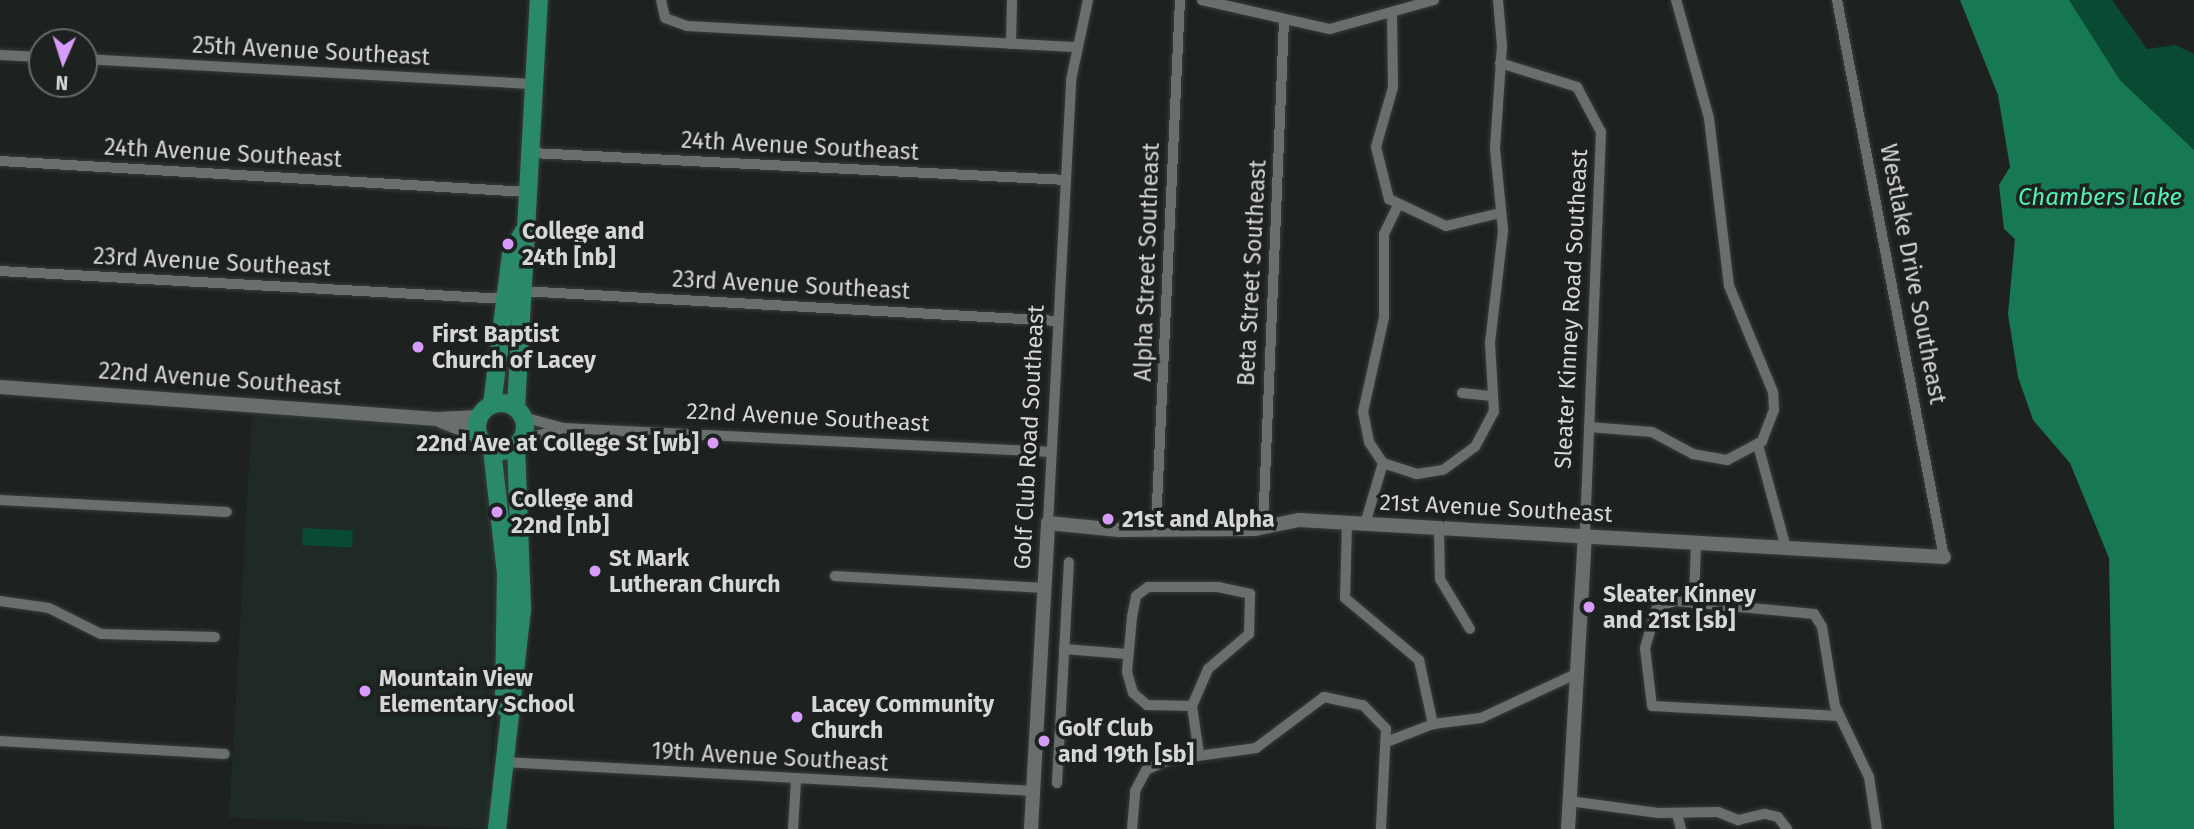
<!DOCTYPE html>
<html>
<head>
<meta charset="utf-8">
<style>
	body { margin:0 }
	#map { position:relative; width:2194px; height:829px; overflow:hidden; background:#1d211f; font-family:"Fira Sans",sans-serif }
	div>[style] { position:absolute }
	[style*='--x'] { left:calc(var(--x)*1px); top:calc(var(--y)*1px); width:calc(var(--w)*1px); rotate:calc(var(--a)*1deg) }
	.built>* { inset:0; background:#1f2a25 }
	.green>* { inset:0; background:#084a32; transform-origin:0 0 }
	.water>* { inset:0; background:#177854 }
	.roads { filter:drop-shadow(0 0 2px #383c3a) drop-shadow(0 0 2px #383c3a) }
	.minor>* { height:10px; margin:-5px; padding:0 5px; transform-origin:5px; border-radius:5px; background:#696f6c }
	.tertiary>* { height:14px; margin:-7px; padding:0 7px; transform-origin:7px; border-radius:7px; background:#696f6c }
	.primary>* { height:18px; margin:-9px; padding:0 9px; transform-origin:9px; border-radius:9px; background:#2b896b }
	.primary>.ring { margin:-9px; padding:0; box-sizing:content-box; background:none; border:18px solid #2b896b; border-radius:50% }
	.dots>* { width:19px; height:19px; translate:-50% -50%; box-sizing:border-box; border:4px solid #1d211f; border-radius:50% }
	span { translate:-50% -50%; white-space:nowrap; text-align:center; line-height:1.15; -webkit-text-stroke:7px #1d211f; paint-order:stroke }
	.street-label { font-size:23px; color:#d5d8d7 }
	.poi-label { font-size:23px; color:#d5d8d7; font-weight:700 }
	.left { translate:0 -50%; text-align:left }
	.right { translate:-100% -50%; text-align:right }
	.water-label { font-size:24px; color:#56f2b2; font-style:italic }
	.north { position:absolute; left:28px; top:28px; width:70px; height:70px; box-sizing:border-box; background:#1d211f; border:2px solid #676a69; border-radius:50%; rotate:183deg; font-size:19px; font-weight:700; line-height:28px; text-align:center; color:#d5d8d7 }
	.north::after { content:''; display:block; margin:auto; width:24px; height:32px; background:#d79bf9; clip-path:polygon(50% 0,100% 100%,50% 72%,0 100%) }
</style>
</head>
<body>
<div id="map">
	<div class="built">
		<i style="clip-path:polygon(252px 413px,424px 423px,472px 440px,484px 457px,501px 563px,487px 829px,229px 818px)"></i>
	</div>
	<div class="green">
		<i style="clip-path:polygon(2069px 0,2112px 0,2147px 49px,2176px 45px,2194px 54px,2194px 150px,2120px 80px)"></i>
		<i style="left:303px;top:528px;width:50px;height:17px;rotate:3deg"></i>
	</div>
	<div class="water">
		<i style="clip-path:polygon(1960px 0,2069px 0,2120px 80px,2194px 150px,2194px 829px,2114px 829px,2109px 558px,2070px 463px,2033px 420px,2018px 377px,2008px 314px,2015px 239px,2004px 229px,1999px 185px,2010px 167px,1998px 95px)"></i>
	</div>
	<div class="roads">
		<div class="minor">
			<i style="--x:661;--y:0;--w:18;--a:77"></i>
			<i style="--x:665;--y:18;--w:23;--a:20"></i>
			<i style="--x:687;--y:26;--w:391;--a:3.1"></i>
			<i style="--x:1202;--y:0;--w:131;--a:12.8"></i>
			<i style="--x:1330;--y:29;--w:108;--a:-15.6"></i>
			<i style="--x:1837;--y:0;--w:567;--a:79.13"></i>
			<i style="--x:1392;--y:14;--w:73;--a:89.2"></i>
			<i style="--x:1393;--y:87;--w:62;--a:105.8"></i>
			<i style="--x:1376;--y:147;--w:54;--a:76"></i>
			<i style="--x:1389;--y:199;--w:63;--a:25.3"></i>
			<i style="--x:1446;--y:226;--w:56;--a:-13.5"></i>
			<i style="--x:1011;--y:44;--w:44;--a:-88.7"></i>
			<i style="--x:0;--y:55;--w:42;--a:2.7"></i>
			<i style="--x:84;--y:59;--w:452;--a:3.2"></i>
			<i style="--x:1500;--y:63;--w:81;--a:17.3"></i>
			<i style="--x:1577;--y:87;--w:51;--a:61.9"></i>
			<i style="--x:1601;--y:132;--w:404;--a:92.3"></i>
			<i style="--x:532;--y:153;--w:535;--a:2.89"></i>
			<i style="--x:0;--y:161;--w:529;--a:3.36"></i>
			<i style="--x:0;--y:271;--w:506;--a:3.17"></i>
			<i style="--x:521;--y:291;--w:538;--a:3.2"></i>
			<i style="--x:1462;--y:393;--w:30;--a:6"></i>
			<i style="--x:523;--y:417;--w:41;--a:15.4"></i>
			<i style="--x:563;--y:428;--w:489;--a:2.8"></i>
			<i style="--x:1589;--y:427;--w:63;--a:4.5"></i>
			<i style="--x:1652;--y:432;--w:47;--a:28.2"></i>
			<i style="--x:1693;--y:454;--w:35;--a:10"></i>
			<i style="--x:1727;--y:460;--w:40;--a:-28"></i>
			<i style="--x:1762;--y:441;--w:33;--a:-69"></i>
			<i style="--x:1774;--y:410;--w:18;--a:-93"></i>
			<i style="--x:1773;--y:392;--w:115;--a:-112.5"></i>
			<i style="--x:1729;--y:286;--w:169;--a:-96.8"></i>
			<i style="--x:1709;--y:118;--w:123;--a:-105.6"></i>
			<i style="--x:522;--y:440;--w:43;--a:-16.3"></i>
			<i style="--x:1758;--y:445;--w:107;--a:74.8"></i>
			<i style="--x:1383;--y:463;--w:36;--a:18"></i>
			<i style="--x:1417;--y:474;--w:26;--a:-9"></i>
			<i style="--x:1443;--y:470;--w:39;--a:-36"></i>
			<i style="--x:1475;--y:447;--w:40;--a:-62"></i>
			<i style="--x:1494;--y:412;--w:69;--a:-93.3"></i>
			<i style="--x:1490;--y:343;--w:114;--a:-83.4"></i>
			<i style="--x:1503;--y:230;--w:82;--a:-95.6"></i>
			<i style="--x:1495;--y:148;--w:102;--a:-86.1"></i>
			<i style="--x:1502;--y:46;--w:46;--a:-95"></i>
			<i style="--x:1383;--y:463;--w:25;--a:-124"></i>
			<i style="--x:1369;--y:442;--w:31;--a:-101"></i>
			<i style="--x:1363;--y:412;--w:97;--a:-77.5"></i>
			<i style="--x:1384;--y:317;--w:83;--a:-90"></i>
			<i style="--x:1384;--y:234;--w:30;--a:-64"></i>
			<i style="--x:0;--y:500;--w:227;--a:3"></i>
			<i style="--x:1048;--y:523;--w:444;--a:-87"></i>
			<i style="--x:1071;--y:80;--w:82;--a:-78"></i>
			<i style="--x:1347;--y:523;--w:75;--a:91.5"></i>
			<i style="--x:1345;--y:598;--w:97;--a:40"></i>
			<i style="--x:1419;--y:660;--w:66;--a:77.7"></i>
			<i style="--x:1365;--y:524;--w:64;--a:-73.6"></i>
			<i style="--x:1156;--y:526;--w:527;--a:-87.39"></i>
			<i style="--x:1263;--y:528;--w:507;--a:-87.63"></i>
			<i style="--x:1439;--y:528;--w:51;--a:88.9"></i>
			<i style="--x:1440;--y:579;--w:58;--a:59"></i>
			<i style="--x:835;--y:576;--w:209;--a:3.3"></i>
			<i style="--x:0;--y:601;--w:49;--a:8.1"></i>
			<i style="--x:49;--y:608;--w:58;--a:26.6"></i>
			<i style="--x:101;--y:634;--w:114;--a:1.5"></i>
			<i style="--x:1694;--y:603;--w:61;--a:-88.1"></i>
			<i style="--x:1064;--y:649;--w:63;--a:4.5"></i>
			<i style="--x:1192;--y:706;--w:45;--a:-178.7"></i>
			<i style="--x:1147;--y:705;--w:18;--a:-139"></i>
			<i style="--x:1133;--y:693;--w:22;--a:-106"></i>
			<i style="--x:1127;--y:672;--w:55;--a:-84.8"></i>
			<i style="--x:1132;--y:617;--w:21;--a:-79"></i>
			<i style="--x:1136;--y:596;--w:15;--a:-37"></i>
			<i style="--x:1148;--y:587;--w:70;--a:0"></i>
			<i style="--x:1218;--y:587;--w:33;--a:12"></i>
			<i style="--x:1250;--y:594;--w:40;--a:91.4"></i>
			<i style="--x:1249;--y:634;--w:54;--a:139.5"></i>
			<i style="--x:1208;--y:669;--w:40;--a:113.4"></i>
			<i style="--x:1192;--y:706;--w:49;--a:81.7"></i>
			<i style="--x:1839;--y:716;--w:187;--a:-176.9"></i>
			<i style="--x:1652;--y:706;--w:58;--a:-96.9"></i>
			<i style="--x:1645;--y:648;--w:43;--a:-73.7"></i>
			<i style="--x:1657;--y:607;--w:20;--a:-18"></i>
			<i style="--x:1676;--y:601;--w:139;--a:5.4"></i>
			<i style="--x:1814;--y:614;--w:15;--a:58"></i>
			<i style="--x:1822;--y:627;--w:80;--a:80.7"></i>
			<i style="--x:1835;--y:706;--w:79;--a:64.4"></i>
			<i style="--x:1869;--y:777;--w:53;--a:81.3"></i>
			<i style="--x:0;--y:741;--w:225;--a:3.3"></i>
			<i style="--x:1389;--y:741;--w:47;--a:-21.1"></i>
			<i style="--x:1433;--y:724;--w:48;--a:-7.1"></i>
			<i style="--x:1481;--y:718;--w:105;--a:-24.9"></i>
			<i style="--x:504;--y:762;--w:531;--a:3.13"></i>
			<i style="--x:1057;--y:783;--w:221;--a:-86.9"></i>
			<i style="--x:1569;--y:801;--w:90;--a:7.7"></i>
			<i style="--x:1658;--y:813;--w:60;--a:-1"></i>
			<i style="--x:1718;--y:812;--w:22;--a:22"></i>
			<i style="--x:1677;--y:814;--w:16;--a:75"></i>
			<i style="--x:1738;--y:820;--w:28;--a:-13"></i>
			<i style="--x:1765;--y:814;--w:13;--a:13"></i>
			<i style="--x:1778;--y:817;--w:15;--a:53"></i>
			<i style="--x:793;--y:829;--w:48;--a:-86.4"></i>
			<i style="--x:1132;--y:829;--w:38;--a:-85"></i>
			<i style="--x:1135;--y:791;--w:24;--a:-62"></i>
			<i style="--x:1146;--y:770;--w:24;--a:-24"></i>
			<i style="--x:1168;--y:760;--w:89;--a:-7.8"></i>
			<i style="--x:1256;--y:748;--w:85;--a:-36.9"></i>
			<i style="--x:1324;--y:697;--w:40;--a:12"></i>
			<i style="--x:1363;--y:705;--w:33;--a:46"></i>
			<i style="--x:1386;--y:729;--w:100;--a:92.9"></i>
		</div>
		<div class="tertiary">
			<i style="--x:0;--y:387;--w:438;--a:4.2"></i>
			<i style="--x:437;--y:419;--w:43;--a:-2.7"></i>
			<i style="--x:441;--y:421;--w:41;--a:21.5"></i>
			<i style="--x:1031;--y:829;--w:306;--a:-86.8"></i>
			<i style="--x:1048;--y:523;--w:71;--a:5.6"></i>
			<i style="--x:1119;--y:530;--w:136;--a:-0.4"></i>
			<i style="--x:1255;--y:529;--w:45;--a:-11.6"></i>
			<i style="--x:1299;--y:520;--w:646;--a:3.28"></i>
			<i style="--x:1568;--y:829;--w:293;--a:-86.7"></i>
		</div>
		<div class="primary">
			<i class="ring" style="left:477px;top:403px;width:30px;height:30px"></i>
			<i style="--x:492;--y:405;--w:152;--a:-82.8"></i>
			<i style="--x:511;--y:254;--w:25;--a:-61"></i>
			<i style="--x:516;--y:408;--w:409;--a:-86.8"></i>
			<i style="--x:492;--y:449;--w:125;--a:83.6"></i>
			<i style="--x:506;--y:573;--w:134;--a:90.9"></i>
			<i style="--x:497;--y:829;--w:221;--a:-83.5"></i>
			<i style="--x:522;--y:609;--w:162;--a:-92.1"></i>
		</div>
	</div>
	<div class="dots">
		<i style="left:508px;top:244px;background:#d79bf9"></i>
		<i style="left:418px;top:347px;background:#d79bf9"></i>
		<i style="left:713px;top:443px;background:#d79bf9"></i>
		<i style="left:497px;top:512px;background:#d79bf9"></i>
		<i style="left:1108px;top:519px;background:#d79bf9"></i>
		<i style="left:595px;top:571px;background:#d79bf9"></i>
		<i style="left:1589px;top:607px;background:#d79bf9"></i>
		<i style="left:365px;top:691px;background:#d79bf9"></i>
		<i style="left:797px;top:717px;background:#d79bf9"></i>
		<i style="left:1044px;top:741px;background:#d79bf9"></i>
	</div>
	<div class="street-label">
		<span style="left:311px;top:51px;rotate:3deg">25th Avenue Southeast</span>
		<span style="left:800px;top:146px;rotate:3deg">24th Avenue Southeast</span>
		<span style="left:223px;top:153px;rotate:3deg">24th Avenue Southeast</span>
		<span style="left:212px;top:262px;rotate:3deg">23rd Avenue Southeast</span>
		<span style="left:1147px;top:262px;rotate:-88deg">Alpha Street Southeast</span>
		<span style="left:1252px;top:273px;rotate:-87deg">Beta Street Southeast</span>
		<span style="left:1913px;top:274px;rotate:79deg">Westlake Drive Southeast</span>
		<span style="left:791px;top:285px;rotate:3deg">23rd Avenue Southeast</span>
		<span style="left:1571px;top:309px;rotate:-87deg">Sleater Kinney Road Southeast</span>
		<span style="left:220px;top:379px;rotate:4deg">22nd Avenue Southeast</span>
		<span style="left:808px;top:417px;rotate:3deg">22nd Avenue Southeast</span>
		<span style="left:1029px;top:437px;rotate:-87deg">Golf Club Road Southeast</span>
		<span style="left:1496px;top:508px;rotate:3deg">21st Avenue Southeast</span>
		<span style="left:770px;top:757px;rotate:3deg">19th Avenue Southeast</span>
	</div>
	<div class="poi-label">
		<span class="left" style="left:522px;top:244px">College and<br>24th [nb]</span>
		<span class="left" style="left:432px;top:347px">First Baptist<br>Church of Lacey</span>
		<span class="right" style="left:699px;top:443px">22nd Ave at College St [wb]</span>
		<span class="left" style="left:511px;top:512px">College and<br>22nd [nb]</span>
		<span class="left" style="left:1122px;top:519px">21st and Alpha</span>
		<span class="left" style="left:609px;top:571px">St Mark<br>Lutheran Church</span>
		<span class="left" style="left:1603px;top:607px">Sleater Kinney<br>and 21st [sb]</span>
		<span class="left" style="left:379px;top:691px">Mountain View<br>Elementary School</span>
		<span class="left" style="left:811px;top:717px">Lacey Community<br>Church</span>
		<span class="left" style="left:1058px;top:741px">Golf Club<br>and 19th [sb]</span>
	</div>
	<div class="water-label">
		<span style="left:2100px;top:198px">Chambers Lake</span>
	</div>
	<div class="north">N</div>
</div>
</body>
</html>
